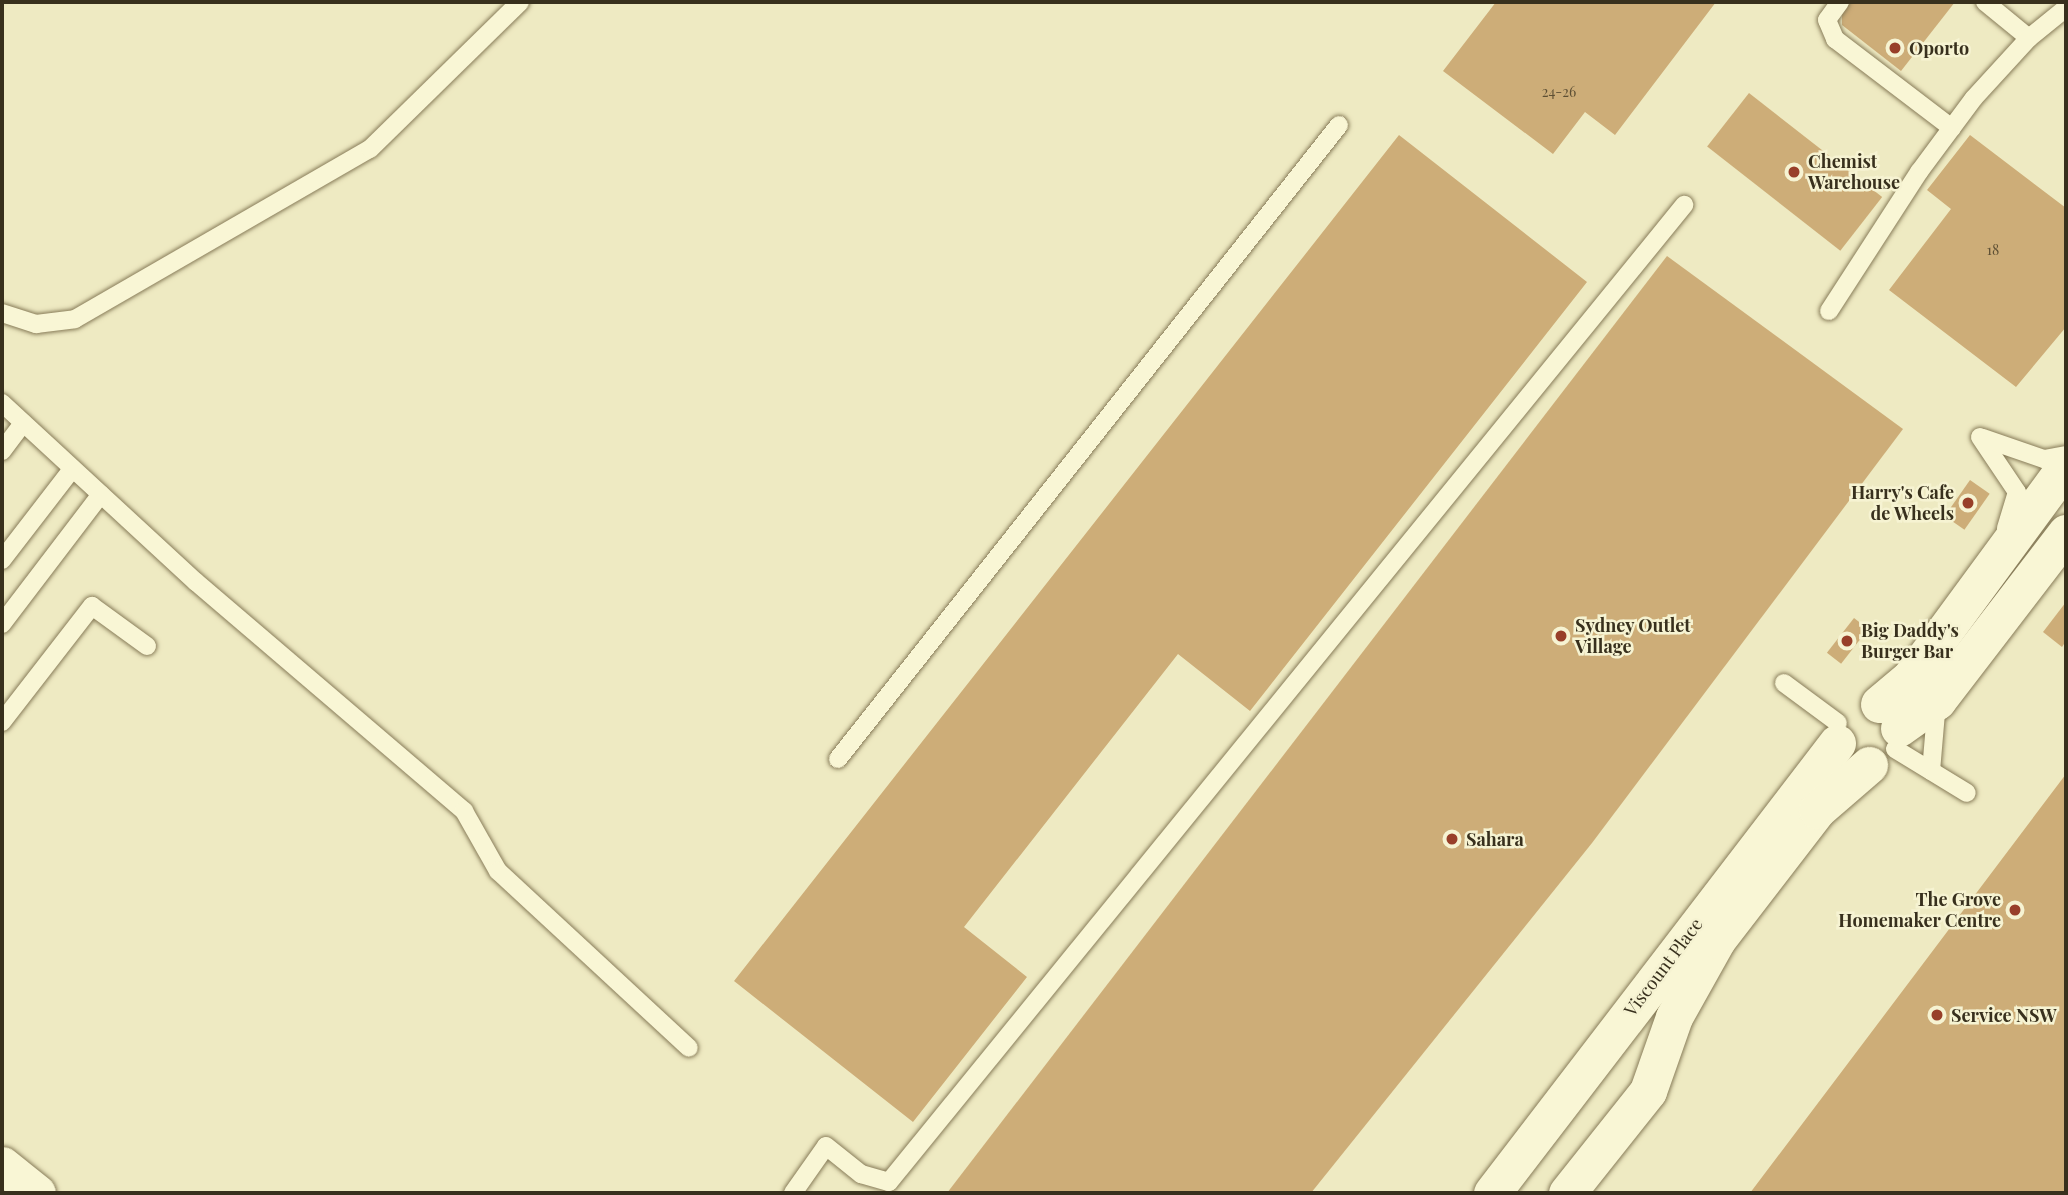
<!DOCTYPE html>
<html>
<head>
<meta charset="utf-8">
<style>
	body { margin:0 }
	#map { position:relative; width:2068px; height:1195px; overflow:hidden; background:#eeeac2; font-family:"Playfair Display",serif }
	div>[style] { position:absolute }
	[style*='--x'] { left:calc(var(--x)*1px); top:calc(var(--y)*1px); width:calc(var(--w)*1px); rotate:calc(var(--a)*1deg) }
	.building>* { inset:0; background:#cdad78; transform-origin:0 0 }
	.roads { filter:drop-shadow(0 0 2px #887c59) drop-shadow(0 0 2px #887c59) }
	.service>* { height:18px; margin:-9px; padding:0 9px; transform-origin:9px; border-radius:9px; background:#f9f6d5 }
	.minor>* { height:37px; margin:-18.5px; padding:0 18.5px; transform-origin:18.5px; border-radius:18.5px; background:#f9f6d5 }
	.dots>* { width:19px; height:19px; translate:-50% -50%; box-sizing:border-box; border:4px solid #f6f3d2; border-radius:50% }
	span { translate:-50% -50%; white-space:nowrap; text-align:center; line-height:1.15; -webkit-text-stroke:5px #f6f3d2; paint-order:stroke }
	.number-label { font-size:14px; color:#5d4f34 }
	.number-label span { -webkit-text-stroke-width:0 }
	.poi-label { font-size:18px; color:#38301d; font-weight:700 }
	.left { translate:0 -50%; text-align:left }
	.right { translate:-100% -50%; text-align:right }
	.street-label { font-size:18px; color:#38301d }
	.frame { position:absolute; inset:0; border:4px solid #38301d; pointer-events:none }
</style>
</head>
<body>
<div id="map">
	<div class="building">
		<i style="clip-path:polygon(1496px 2px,1716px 2px,1615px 135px,1585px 112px,1553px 154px,1443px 71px)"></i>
		<i style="clip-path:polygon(1851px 2px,1955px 2px,1901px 71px,1842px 25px,1842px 13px)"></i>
		<i style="left:1749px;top:93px;width:169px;height:68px;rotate:38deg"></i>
		<i style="clip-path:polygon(1399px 135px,1587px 282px,1250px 711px,1178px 654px,964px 927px,1027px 977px,913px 1122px,734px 981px)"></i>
		<i style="clip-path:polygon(1970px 135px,2066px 208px,2066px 327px,2016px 387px,1889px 290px,1951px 209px,1927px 190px)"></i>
		<i style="clip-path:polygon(1667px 256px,1903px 429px,1592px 843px,1311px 1193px,947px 1193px)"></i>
		<i style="left:1970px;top:480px;width:24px;height:44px;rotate:35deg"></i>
		<i style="clip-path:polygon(2066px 602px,2066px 641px,2062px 647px,2043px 632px)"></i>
		<i style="left:1854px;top:618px;width:18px;height:44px;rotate:38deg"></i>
		<i style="clip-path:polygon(2066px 774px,2066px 1193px,1750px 1193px,1861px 1046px)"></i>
	</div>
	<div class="roads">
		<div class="service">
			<i style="--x:1840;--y:2;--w:22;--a:126"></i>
			<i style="--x:1827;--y:20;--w:21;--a:67"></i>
			<i style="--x:1835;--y:39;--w:147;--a:37.3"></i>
			<i style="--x:1985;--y:2;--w:57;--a:39.3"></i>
			<i style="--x:1829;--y:311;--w:166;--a:-57.1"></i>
			<i style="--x:1919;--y:172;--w:92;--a:-53.4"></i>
			<i style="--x:1974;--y:98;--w:81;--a:-47.5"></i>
			<i style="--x:2029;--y:38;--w:48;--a:-39"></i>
			<i style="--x:2;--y:313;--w:36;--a:18"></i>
			<i style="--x:36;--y:324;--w:39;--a:-7"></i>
			<i style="--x:75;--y:319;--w:340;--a:-30"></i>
			<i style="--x:370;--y:149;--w:210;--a:-44.4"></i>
			<i style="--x:2;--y:403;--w:264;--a:42.7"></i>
			<i style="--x:196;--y:582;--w:353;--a:40.5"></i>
			<i style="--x:464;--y:811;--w:69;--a:60.5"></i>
			<i style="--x:498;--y:871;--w:260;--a:42.8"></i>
			<i style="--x:1980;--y:437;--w:66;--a:56.1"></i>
			<i style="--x:2017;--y:492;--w:38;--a:107"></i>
			<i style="--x:1983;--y:438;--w:65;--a:19"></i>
			<i style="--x:2044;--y:459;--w:22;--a:-10"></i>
			<i style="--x:2;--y:451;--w:35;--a:-53"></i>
			<i style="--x:2;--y:560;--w:115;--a:-52.4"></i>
			<i style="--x:2;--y:624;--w:163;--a:-52.7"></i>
			<i style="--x:1784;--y:683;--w:67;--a:36.5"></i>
			<i style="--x:2;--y:722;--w:147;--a:-52.2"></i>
			<i style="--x:92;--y:606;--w:68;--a:36"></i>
			<i style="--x:1895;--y:749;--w:84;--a:31.4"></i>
			<i style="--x:838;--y:759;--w:808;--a:-51.68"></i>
			<i style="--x:1931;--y:771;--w:70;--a:-85.1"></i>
			<i style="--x:793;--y:1193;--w:57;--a:-54.9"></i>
			<i style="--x:826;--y:1146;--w:45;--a:38.7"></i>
			<i style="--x:861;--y:1174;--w:29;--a:16"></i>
			<i style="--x:889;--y:1182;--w:1260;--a:-50.86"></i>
		</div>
		<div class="minor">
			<i style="--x:1879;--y:704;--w:40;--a:-40"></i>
			<i style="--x:1910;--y:678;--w:263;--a:-53.7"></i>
			<i style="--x:1899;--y:728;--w:47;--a:-35.4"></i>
			<i style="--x:1937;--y:701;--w:212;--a:-52.5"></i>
			<i style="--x:2;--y:1165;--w:45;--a:38.7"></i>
			<i style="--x:1492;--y:1193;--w:567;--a:-52.52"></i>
			<i style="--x:1567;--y:1193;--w:130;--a:-51.5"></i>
			<i style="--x:1648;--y:1091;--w:78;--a:-70.6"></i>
			<i style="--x:1674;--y:1017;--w:88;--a:-60.8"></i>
			<i style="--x:1717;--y:940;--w:164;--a:-52.4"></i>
			<i style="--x:1817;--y:810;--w:69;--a:-40.9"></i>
		</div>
	</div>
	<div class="dots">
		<i style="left:1895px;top:48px;background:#983f29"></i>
		<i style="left:1794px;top:172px;background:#983f29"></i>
		<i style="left:1968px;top:503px;background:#983f29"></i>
		<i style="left:1561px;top:636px;background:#983f29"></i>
		<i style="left:1847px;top:641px;background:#983f29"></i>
		<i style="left:1452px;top:839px;background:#983f29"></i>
		<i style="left:2015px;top:910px;background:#983f29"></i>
		<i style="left:1937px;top:1015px;background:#983f29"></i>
	</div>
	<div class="number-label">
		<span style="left:1559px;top:92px">24-26</span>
		<span style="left:1993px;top:250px">18</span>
	</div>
	<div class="poi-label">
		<span class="left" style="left:1909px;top:48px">Oporto</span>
		<span class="left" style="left:1808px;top:172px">Chemist<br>Warehouse</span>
		<span class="right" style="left:1954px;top:503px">Harry's Cafe<br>de Wheels</span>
		<span class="left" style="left:1575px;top:636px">Sydney Outlet<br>Village</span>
		<span class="left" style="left:1861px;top:641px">Big Daddy's<br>Burger Bar</span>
		<span class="left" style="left:1466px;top:839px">Sahara</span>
		<span class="right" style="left:2001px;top:910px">The Grove<br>Homemaker Centre</span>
		<span class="left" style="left:1951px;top:1015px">Service NSW</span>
	</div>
	<div class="street-label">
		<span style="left:1663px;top:967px;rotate:-53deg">Viscount Place</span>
	</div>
	<div class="frame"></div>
</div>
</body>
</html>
